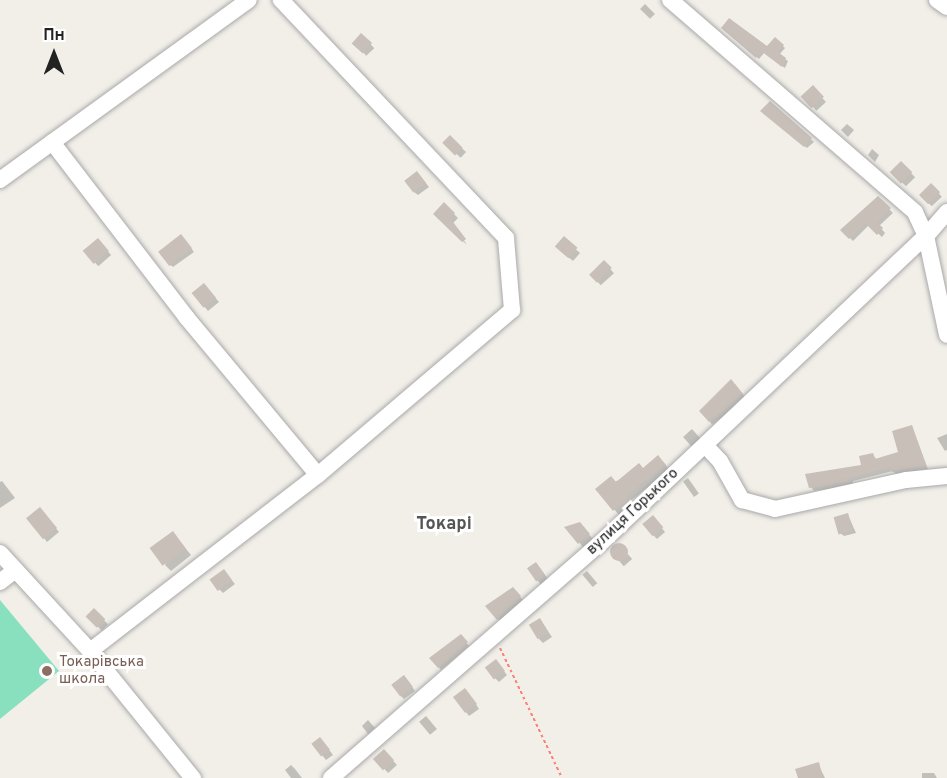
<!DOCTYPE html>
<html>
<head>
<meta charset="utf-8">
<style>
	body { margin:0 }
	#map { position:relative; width:947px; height:778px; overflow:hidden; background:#f2efe9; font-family:Overpass,sans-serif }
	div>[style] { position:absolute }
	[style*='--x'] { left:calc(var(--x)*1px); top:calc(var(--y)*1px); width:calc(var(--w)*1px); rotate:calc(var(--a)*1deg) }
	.pitch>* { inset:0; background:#88e0be }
	.shadow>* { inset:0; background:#0003; transform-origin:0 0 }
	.building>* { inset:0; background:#c7bfb8; transform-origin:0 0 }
	.round { border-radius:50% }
	.path>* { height:2px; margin-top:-1px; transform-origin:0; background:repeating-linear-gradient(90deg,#fa8072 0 3px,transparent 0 6px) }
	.roads { filter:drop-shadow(0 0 2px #a9a9a9) drop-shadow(0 0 2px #a9a9a9) }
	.minor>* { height:16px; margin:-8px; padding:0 8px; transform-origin:8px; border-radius:8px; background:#fff }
	.dots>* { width:16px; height:16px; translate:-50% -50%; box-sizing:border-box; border:3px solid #fff; border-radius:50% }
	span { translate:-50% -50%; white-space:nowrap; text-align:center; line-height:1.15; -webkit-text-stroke:6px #fff; paint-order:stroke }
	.street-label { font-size:15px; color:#222 }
	.education-label { font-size:15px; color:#785e54 }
	.left { translate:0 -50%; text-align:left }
	.quarter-label { font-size:18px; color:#555; font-weight:700 }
	.north { position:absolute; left:24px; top:24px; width:60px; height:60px; -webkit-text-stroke:4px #fff; paint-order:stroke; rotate:0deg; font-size:16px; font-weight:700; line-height:24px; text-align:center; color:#222 }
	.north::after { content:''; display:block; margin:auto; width:21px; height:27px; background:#222; clip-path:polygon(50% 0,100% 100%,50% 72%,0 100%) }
</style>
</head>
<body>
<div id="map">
	<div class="pitch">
		<i style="clip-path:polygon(0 600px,59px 671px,0 719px)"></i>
	</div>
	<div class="shadow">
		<i style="left:645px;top:4px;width:14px;height:7px;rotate:45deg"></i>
		<i style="clip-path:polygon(723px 28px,768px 48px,775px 39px,785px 48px,779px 55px,788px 61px,785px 68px,764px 53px,759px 59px)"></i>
		<i style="left:362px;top:35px;width:18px;height:11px;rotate:47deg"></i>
		<i style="left:813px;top:88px;width:19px;height:13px;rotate:47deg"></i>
		<i style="clip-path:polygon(770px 103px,814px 142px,807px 148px,764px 113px)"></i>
		<i style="clip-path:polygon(847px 124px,854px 130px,848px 137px,841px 130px)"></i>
		<i style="left:450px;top:137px;width:22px;height:8px;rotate:43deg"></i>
		<i style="clip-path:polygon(872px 149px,879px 155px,875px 162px,868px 155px)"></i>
		<i style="left:901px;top:163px;width:20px;height:13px;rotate:45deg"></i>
		<i style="clip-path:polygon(421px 177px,429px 187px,418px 195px,414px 192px)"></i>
		<i style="left:931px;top:185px;width:16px;height:14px;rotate:47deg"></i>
		<i style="clip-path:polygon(878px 198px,893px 213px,879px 226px,885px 233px,882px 237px,869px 225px,853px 241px,842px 230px)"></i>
		<i style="clip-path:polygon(444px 204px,458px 218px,453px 223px,467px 245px,435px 214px)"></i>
		<i style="clip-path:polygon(564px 239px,580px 253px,573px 261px,561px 251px)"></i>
		<i style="left:98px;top:240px;width:20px;height:17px;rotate:49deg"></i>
		<i style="clip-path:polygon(185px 240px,194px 252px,173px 267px,169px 264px)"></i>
		<i style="left:604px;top:262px;width:15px;height:18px;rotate:48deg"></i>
		<i style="clip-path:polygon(208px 289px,219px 302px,208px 311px,194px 294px)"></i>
		<i style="left:735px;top:384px;width:18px;height:43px;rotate:52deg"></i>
		<i style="clip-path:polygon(912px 427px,928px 469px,897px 475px,893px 471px,853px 481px,853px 485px,814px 491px,811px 487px,863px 466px,873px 455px,877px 460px,900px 453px)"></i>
		<i style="left:692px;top:429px;width:15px;height:12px;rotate:48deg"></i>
		<i style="clip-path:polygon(947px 434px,947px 450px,945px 451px,937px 438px)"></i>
		<i style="clip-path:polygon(663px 462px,670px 470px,630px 501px,632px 504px,619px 515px,597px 489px)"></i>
		<i style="left:688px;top:478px;width:19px;height:6px;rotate:55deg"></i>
		<i style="clip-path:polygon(2px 481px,15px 498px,0 508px,0 482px)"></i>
		<i style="clip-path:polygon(43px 513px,59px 532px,47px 542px,44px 538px)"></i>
		<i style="clip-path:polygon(848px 515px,856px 533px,844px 536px,840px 533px)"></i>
		<i style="clip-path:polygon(656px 521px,665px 532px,657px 539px,644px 525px)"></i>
		<i style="clip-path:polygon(567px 528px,583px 528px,593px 539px,583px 547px)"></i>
		<i style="clip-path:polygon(178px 539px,191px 555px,171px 571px,165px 565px)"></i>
		<i style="left:619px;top:544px;width:20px;height:11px;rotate:49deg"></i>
		<i style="left:536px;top:564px;width:19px;height:9px;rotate:51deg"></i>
		<i style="clip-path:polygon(224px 571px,235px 584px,223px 593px,219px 589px)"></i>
		<i style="left:587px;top:571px;width:16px;height:6px;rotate:50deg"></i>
		<i style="clip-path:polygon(513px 589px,524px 601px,501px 622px,498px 619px)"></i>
		<i style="left:94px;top:610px;width:20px;height:9px;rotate:45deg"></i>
		<i style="clip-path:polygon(543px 624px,552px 637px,543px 643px,539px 639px)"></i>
		<i style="clip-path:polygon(461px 636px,469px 646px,441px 670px,431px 658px)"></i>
		<i style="clip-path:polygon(499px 665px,507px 675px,499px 682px,495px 678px)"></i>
		<i style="clip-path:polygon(408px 681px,415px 691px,404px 699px,401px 696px)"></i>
		<i style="clip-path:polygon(469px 694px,479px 709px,469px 716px,466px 712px)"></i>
		<i style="left:426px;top:716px;width:17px;height:9px;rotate:50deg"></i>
		<i style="clip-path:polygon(368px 720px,375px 728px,368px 734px,362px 726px)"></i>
		<i style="clip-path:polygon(324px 743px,333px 755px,326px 760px,313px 744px)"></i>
		<i style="left:384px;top:751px;width:19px;height:12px;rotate:47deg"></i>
		<i style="clip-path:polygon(818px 764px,825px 778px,831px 778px,799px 778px)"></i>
		<i style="clip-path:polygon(291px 765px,295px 769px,302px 778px,291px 778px,285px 770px)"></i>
		<i style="clip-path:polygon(922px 773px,934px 773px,937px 778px,922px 778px)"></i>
	</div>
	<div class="building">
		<i style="clip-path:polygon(729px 18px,767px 46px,775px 37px,784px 45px,778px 52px,786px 58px,782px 67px,761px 51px,756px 58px,721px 28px)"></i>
		<i style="left:361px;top:33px;width:15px;height:14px;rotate:42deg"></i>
		<i style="left:813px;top:85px;width:16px;height:17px;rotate:47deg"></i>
		<i style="clip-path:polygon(770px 101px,812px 138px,804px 147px,760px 111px)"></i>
		<i style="left:450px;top:135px;width:18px;height:11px;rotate:45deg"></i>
		<i style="left:901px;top:161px;width:16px;height:16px;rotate:45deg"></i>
		<i style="left:417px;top:171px;width:15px;height:16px;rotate:53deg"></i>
		<i style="left:931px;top:183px;width:13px;height:17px;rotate:45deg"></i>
		<i style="clip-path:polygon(878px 196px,891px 208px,877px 222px,883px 228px,877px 235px,865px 223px,849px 239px,840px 230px)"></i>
		<i style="clip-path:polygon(444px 202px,455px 213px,450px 218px,466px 239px,462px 242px,433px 214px)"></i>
		<i style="left:181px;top:234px;width:18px;height:29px;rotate:52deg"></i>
		<i style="left:564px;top:236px;width:18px;height:14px;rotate:41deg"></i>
		<i style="left:98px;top:238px;width:17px;height:20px;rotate:50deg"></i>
		<i style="left:604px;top:260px;width:11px;height:21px;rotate:45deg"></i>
		<i style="left:204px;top:283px;width:19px;height:16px;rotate:51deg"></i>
		<i style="clip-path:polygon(731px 379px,743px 394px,709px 422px,699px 411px)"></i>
		<i style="clip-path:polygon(912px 425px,926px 465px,892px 472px,891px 467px,850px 478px,850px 482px,809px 488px,805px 474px,861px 465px,859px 456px,873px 453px,875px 459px,898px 452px,892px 431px)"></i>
		<i style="clip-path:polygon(658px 455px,666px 465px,626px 496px,629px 499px,613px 511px,595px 489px,611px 476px,616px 482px,639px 463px,643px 468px)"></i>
		<i style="left:40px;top:507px;width:27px;height:18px;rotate:51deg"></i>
		<i style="left:848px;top:513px;width:18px;height:15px;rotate:74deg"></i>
		<i style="left:653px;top:515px;width:16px;height:14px;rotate:50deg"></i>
		<i style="clip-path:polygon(580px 522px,590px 534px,578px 544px,564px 527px)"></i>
		<i style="left:173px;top:531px;width:22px;height:29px;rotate:54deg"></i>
		<i class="round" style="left:610px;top:543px;width:18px;height:18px"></i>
		<i style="left:536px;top:562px;width:16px;height:11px;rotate:55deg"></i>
		<i style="left:224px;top:569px;width:14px;height:18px;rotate:54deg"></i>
		<i style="clip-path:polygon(513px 587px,521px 596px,497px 620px,485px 606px)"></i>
		<i style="left:94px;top:608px;width:16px;height:12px;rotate:45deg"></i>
		<i style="left:540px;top:618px;width:17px;height:13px;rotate:59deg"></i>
		<i style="clip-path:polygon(461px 634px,468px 642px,438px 668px,429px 658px)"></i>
		<i style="left:496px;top:659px;width:15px;height:14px;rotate:53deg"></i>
		<i style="left:404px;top:675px;width:15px;height:16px;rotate:53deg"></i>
		<i style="left:465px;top:688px;width:20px;height:15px;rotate:53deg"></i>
		<i style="left:320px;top:737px;width:16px;height:11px;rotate:52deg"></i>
		<i style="left:384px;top:749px;width:15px;height:15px;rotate:48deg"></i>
		<i style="clip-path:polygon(819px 762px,823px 778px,798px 778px,795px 769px)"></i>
	</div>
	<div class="path">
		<i style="--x:500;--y:648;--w:144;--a:64.5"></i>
	</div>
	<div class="roads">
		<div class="minor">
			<i style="--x:937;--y:0;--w:12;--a:35"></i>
			<i style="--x:52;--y:142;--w:222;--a:52.5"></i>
			<i style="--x:187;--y:318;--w:204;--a:50.2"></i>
			<i style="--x:0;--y:180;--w:307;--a:-35.9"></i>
			<i style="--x:947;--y:212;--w:32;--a:131"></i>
			<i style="--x:926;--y:236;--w:101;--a:78"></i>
			<i style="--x:705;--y:445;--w:22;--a:47"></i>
			<i style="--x:720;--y:461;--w:45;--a:60.6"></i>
			<i style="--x:742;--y:500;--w:34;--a:15"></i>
			<i style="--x:775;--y:509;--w:134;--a:-12.5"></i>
			<i style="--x:906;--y:480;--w:41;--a:-5.6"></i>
			<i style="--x:0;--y:553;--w:133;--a:47.4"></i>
			<i style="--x:90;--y:651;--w:288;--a:-37.7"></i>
			<i style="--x:318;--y:475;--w:255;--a:-40.4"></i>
			<i style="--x:512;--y:310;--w:72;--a:-94.8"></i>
			<i style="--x:506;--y:238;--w:328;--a:-133.4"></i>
			<i style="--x:0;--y:582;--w:18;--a:-38"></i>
			<i style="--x:90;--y:651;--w:164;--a:51"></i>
			<i style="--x:331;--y:778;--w:359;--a:-41.1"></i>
			<i style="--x:602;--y:542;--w:446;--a:-43.4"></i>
			<i style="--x:926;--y:236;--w:26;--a:-115"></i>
			<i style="--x:915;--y:212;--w:324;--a:-139.1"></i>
		</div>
	</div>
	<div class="dots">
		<i style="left:47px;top:671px;background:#8d6e63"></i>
	</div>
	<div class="street-label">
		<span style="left:633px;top:512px;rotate:-43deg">вулиця Горького</span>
	</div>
	<div class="education-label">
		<span class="left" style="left:59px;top:671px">Токарівська<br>школа</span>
	</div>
	<div class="quarter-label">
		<span style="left:444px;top:525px">Токарі</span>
	</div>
	<div class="north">Пн</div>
</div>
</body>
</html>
